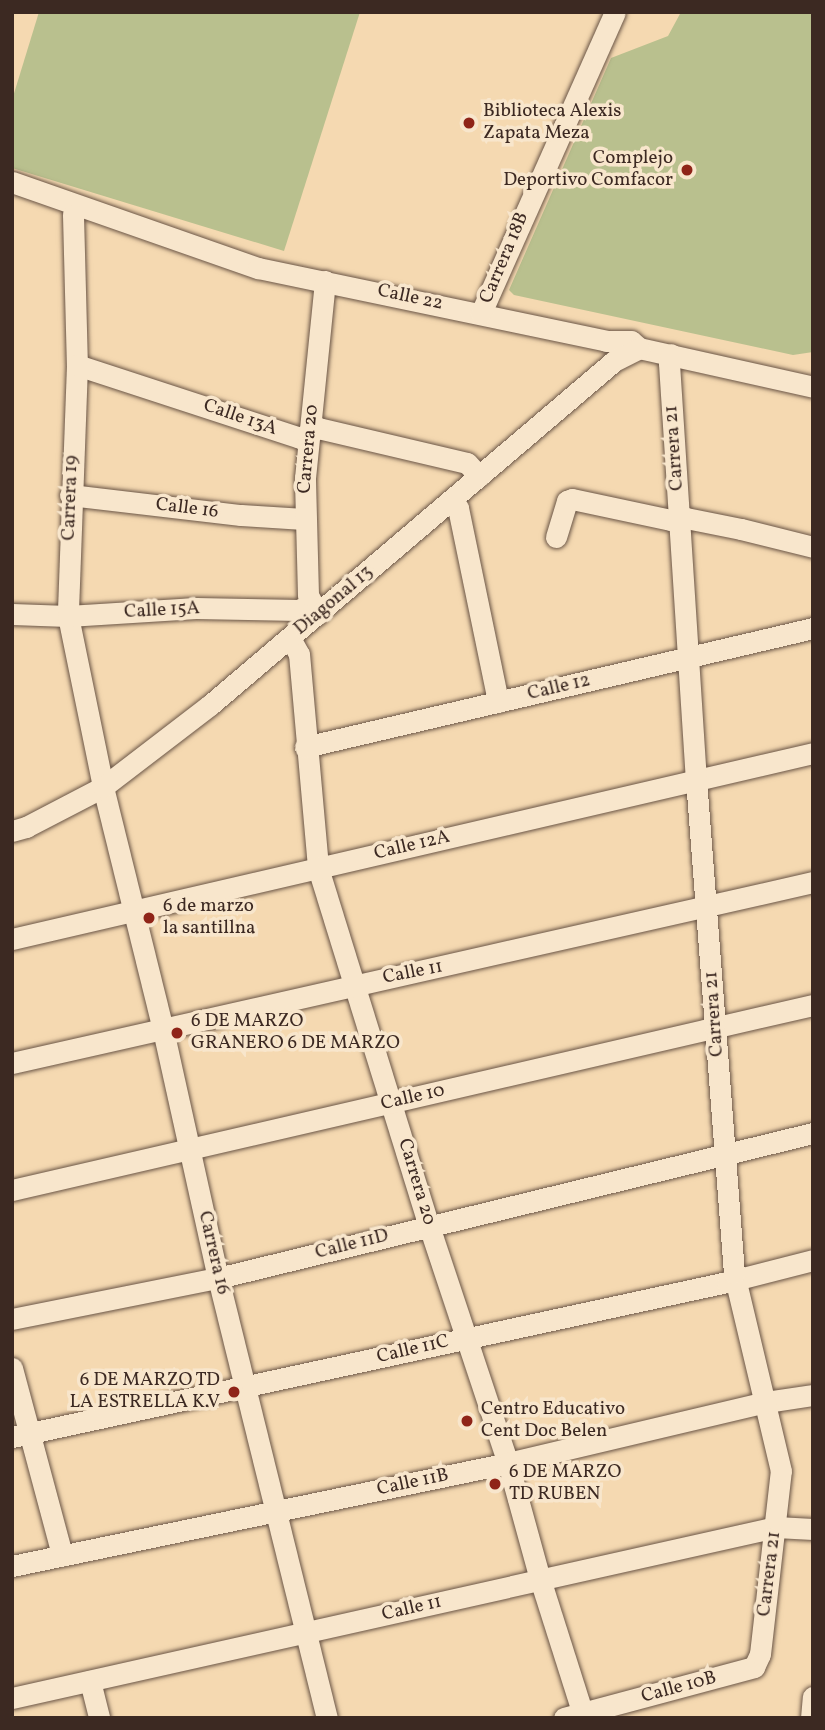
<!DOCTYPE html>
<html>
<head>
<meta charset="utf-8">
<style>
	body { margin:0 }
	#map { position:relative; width:825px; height:1730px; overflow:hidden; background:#f5d9b1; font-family:Vollkorn,serif }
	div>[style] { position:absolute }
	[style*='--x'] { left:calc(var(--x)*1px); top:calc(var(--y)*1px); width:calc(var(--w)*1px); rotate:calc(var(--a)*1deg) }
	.green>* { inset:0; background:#b9c08e }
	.roads { filter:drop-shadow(0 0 2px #6a5546) drop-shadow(0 0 2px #6a5546) }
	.minor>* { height:21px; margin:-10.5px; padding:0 10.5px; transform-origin:10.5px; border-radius:10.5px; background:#f8e6cc }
	.dots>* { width:19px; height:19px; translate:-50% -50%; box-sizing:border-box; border:4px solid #f8e6cc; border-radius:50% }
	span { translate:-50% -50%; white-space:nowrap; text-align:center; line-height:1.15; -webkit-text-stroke:7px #f8e6cc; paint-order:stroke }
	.poi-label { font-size:19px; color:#3c2922 }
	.left { translate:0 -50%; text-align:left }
	.right { translate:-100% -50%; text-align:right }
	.street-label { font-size:19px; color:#3c2922 }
	.frame { position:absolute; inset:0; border:14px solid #3c2922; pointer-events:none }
</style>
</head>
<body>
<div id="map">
	<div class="green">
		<i style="clip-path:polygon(39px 12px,360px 12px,284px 251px,12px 168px,12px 100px)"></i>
		<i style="clip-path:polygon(681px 12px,813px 12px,813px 352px,793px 355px,514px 295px,509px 290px,611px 58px,668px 36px)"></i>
	</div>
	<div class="roads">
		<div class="minor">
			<i style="--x:12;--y:182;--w:261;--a:19.3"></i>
			<i style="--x:258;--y:268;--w:356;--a:11.8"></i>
			<i style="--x:606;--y:341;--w:25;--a:0"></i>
			<i style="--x:631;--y:341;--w:11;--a:41"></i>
			<i style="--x:639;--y:348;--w:178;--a:12.6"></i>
			<i style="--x:76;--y:206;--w:9;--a:108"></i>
			<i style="--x:73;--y:215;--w:150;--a:88.5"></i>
			<i style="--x:77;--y:365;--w:251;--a:92.1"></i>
			<i style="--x:68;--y:616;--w:175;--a:78.4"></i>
			<i style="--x:103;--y:787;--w:250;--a:76.1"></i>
			<i style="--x:163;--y:1030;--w:254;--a:77.5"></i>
			<i style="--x:218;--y:1278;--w:453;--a:76.1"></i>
			<i style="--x:481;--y:313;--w:329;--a:-66"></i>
			<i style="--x:77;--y:365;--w:235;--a:18.1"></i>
			<i style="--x:300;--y:438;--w:21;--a:-29"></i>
			<i style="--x:318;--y:428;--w:153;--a:13.2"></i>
			<i style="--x:467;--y:463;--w:18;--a:47"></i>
			<i style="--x:70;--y:495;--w:172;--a:6.7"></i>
			<i style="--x:241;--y:515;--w:63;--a:3.6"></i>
			<i style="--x:452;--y:500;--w:10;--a:53"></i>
			<i style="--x:458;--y:508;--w:198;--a:78.3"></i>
			<i style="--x:556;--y:537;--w:38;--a:-73"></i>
			<i style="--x:567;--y:501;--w:5;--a:-22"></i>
			<i style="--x:572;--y:499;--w:101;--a:12"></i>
			<i style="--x:671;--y:520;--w:15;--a:-8"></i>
			<i style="--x:686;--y:518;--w:56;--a:11.3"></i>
			<i style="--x:741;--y:529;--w:74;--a:14"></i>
			<i style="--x:12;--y:614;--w:56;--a:2"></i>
			<i style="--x:68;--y:616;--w:128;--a:-3.6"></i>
			<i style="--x:196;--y:608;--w:103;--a:1.1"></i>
			<i style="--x:299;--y:610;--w:13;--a:-29"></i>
			<i style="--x:318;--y:614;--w:21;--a:-118"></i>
			<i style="--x:308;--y:595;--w:117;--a:-91.5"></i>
			<i style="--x:305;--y:478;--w:198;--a:-84.2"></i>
			<i style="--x:290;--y:638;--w:18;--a:61"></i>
			<i style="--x:299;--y:654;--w:215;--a:84.9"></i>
			<i style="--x:318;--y:868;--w:375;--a:72.8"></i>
			<i style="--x:429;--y:1226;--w:250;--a:71.6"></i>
			<i style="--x:508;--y:1463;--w:120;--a:74.6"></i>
			<i style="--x:540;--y:1579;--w:146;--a:72.4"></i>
			<i style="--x:305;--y:747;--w:522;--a:-13.18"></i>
			<i style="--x:12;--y:831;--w:15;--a:-16"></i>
			<i style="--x:26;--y:827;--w:87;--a:-27.5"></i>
			<i style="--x:103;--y:787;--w:135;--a:-37.5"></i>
			<i style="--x:210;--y:705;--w:531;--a:-40.41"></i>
			<i style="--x:614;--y:361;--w:28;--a:-27"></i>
			<i style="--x:12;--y:939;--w:822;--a:-13.07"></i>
			<i style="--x:12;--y:1063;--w:821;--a:-12.73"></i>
			<i style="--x:12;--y:1190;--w:822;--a:-13.01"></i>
			<i style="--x:12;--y:1319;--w:210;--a:-11.3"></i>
			<i style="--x:218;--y:1278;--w:612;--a:-13.7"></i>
			<i style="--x:12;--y:1368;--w:194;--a:75"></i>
			<i style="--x:12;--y:1437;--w:732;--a:-12.23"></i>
			<i style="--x:727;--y:1282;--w:89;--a:-14.3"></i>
			<i style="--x:12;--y:1566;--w:507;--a:-11.73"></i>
			<i style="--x:508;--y:1463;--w:265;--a:-13.3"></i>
			<i style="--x:766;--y:1402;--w:48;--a:-8.5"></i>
			<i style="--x:90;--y:1681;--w:38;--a:76"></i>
			<i style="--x:12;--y:1698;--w:783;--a:-12.62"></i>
			<i style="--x:776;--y:1527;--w:37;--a:3"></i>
			<i style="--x:564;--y:1718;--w:197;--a:-15"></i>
			<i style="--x:754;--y:1667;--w:14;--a:-65"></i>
			<i style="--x:760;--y:1654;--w:184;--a:-83.5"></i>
			<i style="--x:781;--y:1471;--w:204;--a:-103.4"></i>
			<i style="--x:734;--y:1273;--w:493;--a:-94.4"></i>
			<i style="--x:696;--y:781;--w:419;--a:-93.7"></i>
			<i style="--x:669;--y:363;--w:9;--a:-77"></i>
			<i style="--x:811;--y:1718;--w:21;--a:-85"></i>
		</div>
	</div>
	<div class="dots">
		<i style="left:469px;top:123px;background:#8f2418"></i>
		<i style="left:687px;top:170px;background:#8f2418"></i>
		<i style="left:149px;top:918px;background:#8f2418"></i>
		<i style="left:177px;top:1033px;background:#8f2418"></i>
		<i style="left:234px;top:1392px;background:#8f2418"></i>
		<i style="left:467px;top:1421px;background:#8f2418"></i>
		<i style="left:495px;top:1484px;background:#8f2418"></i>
	</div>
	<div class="poi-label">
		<span class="left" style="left:483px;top:123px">Biblioteca Alexis<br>Zapata Meza</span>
		<span class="right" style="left:673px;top:170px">Complejo<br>Deportivo Comfacor</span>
		<span class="left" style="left:163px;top:918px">6 de marzo<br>la santillna</span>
		<span class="left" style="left:191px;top:1033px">6 DE MARZO<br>GRANERO 6 DE MARZO</span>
		<span class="right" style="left:220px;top:1392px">6 DE MARZO TD<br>LA ESTRELLA K.V</span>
		<span class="left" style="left:481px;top:1421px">Centro Educativo<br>Cent Doc Belen</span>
		<span class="left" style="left:509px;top:1484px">6 DE MARZO<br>TD RUBEN</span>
	</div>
	<div class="street-label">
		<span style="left:505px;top:258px;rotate:-67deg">Carrera 18B</span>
		<span style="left:410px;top:298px;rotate:12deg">Calle 22</span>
		<span style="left:240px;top:418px;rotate:19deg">Calle 13A</span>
		<span style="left:675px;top:448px;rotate:-94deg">Carrera 21</span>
		<span style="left:309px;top:449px;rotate:-85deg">Carrera 20</span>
		<span style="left:71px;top:498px;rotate:-88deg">Carrera 19</span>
		<span style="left:187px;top:509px;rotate:7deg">Calle 16</span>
		<span style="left:334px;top:601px;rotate:-40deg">Diagonal 13</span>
		<span style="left:162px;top:611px;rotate:-3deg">Calle 15A</span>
		<span style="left:559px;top:688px;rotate:-13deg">Calle 12</span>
		<span style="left:412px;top:846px;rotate:-13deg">Calle 12A</span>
		<span style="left:413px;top:973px;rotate:-11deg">Calle 11</span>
		<span style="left:715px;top:1014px;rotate:-94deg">Carrera 21</span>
		<span style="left:413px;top:1098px;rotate:-13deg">Calle 10</span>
		<span style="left:416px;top:1182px;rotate:73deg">Carrera 20</span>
		<span style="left:352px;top:1245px;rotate:-14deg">Calle 11D</span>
		<span style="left:213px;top:1253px;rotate:77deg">Carrera 16</span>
		<span style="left:413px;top:1350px;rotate:-13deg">Calle 11C</span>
		<span style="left:413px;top:1483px;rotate:-12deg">Calle 11B</span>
		<span style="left:770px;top:1574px;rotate:-83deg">Carrera 21</span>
		<span style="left:412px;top:1609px;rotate:-13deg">Calle 11</span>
		<span style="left:679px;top:1688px;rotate:-15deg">Calle 10B</span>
	</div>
	<div class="frame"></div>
</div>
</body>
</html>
